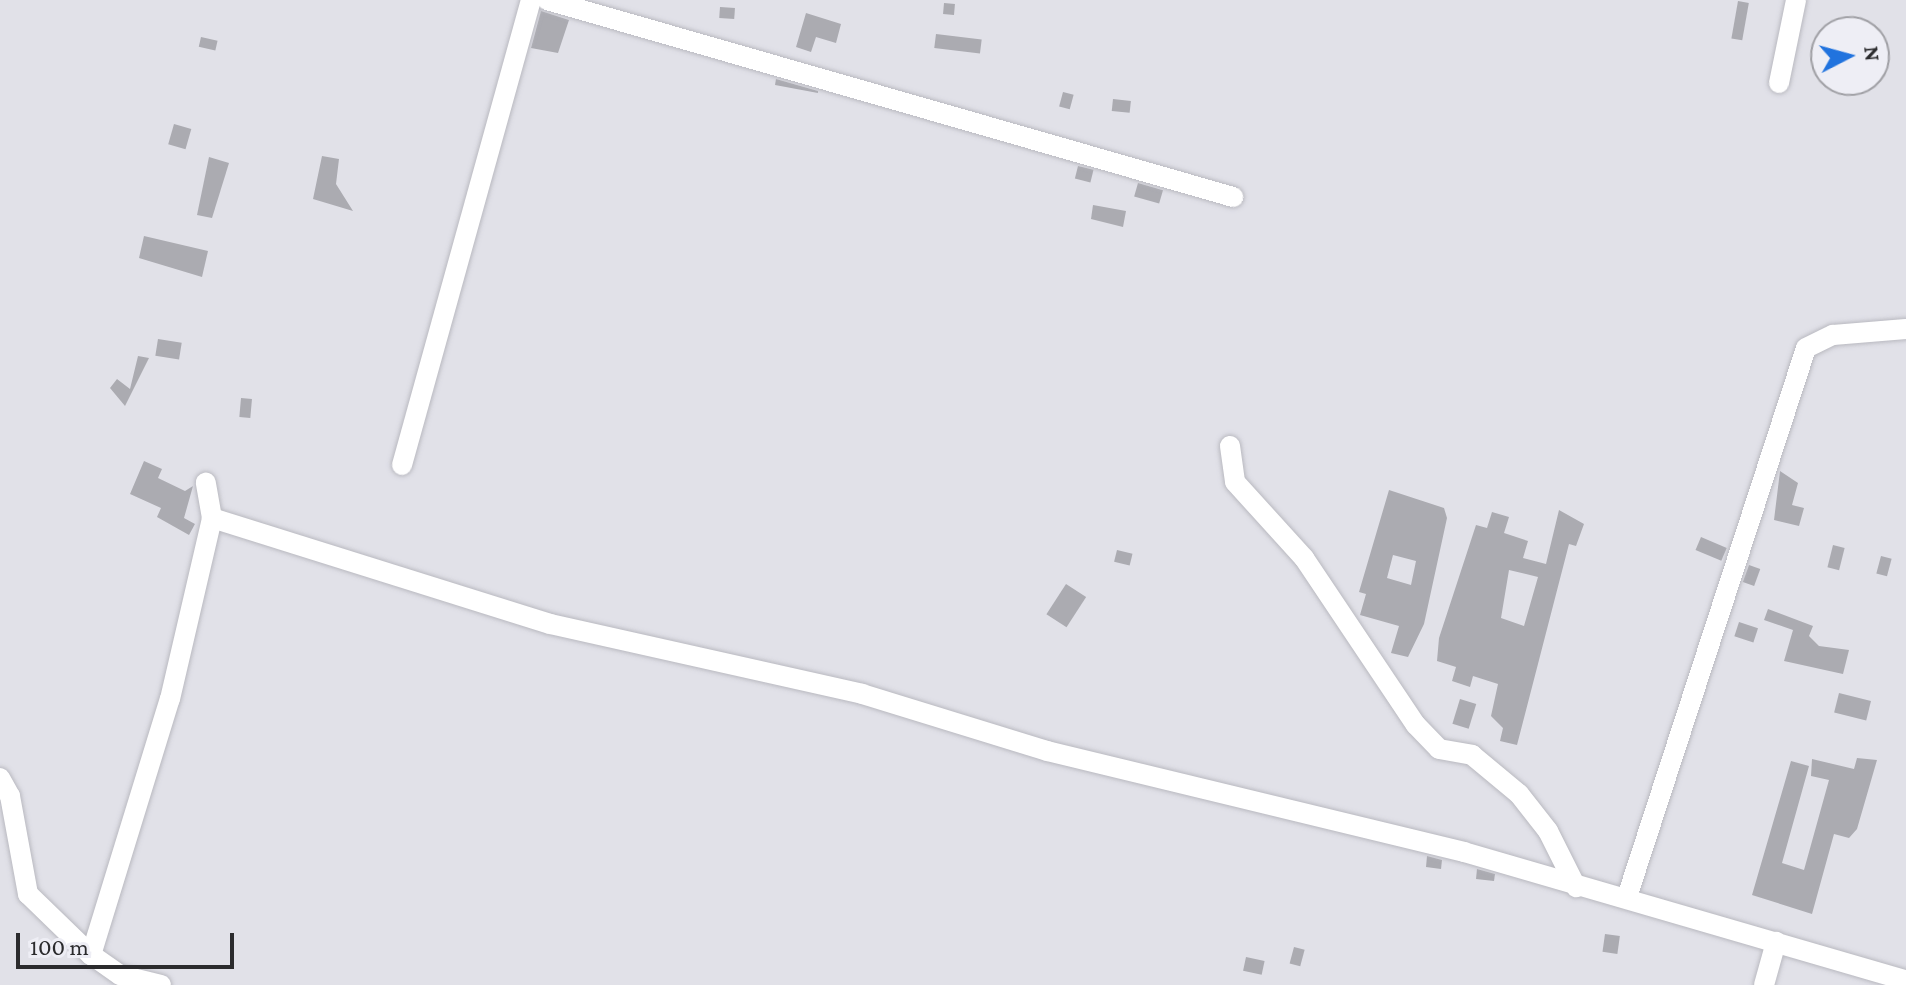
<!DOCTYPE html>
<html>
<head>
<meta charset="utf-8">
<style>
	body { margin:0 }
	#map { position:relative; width:1906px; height:985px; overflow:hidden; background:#e1e1e8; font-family:"Crimson Pro",serif }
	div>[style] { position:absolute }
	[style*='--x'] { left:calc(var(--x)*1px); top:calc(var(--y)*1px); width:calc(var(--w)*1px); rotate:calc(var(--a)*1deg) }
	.building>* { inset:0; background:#ababb1; transform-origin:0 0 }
	.roads { filter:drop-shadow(0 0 2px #b9b9c0) drop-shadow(0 0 2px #b9b9c0) }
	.minor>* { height:20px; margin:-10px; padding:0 10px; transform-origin:10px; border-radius:10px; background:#fff }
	span { translate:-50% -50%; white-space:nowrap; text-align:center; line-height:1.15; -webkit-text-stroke:8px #eeeef5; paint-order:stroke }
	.north { position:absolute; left:1810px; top:16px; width:80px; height:80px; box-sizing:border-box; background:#eeeef5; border:2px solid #a0a0a5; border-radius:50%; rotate:84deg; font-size:22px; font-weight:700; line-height:32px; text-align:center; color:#2b2b2d }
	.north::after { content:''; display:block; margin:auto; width:28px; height:36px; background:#2173de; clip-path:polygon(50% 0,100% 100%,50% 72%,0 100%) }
	.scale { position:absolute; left:16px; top:933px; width:218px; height:36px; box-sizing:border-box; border:4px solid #2b2b2d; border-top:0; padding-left:10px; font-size:24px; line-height:28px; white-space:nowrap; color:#2b2b2d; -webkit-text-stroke:6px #eeeef5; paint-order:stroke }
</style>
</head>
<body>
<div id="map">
	<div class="building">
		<i style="left:1738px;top:1px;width:11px;height:38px;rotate:10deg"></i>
		<i style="left:944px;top:3px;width:11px;height:11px;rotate:5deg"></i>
		<i style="left:720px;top:7px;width:15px;height:11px;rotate:4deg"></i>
		<i style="clip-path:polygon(541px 11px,569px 20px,558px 53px,531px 48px)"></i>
		<i style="clip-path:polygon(806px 13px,841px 24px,836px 43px,816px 37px,811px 52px,796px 47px)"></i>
		<i style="left:936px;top:34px;width:46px;height:14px;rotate:7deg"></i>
		<i style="left:201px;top:37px;width:17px;height:10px;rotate:13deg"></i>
		<i style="clip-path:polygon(776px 79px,818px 91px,818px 93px,775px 85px)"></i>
		<i style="left:1063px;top:92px;width:11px;height:15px;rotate:15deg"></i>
		<i style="left:1113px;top:99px;width:18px;height:12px;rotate:6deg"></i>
		<i style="left:174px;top:124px;width:18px;height:21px;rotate:16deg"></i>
		<i style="clip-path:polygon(322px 156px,339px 159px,336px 184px,353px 211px,313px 199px)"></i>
		<i style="clip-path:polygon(209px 157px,229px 163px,212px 218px,197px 215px)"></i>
		<i style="left:1078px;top:166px;width:16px;height:13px;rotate:14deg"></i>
		<i style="left:1138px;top:183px;width:26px;height:14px;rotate:16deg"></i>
		<i style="clip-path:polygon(1093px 205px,1126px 211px,1123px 227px,1091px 219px)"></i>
		<i style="clip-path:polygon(144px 236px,208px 251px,202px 277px,139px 258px)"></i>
		<i style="left:158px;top:339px;width:24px;height:17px;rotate:9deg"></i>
		<i style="clip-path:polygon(138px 356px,149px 358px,125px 406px,110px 388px,117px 379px,130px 389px)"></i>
		<i style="left:241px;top:398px;width:11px;height:19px;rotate:5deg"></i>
		<i style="clip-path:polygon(144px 461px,162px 469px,158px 478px,185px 491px,193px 486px,184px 518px,195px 524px,189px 535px,157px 517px,161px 508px,130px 494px)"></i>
		<i style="clip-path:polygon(1780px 471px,1798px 483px,1792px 505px,1804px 508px,1799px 526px,1774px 520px)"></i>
		<i style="clip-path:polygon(evenodd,1389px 490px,1444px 508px,1447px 518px,1424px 624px,1408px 657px,1391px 653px,1399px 626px,1360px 615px,1366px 594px,1359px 592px,1389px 490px,1393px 555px,1416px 561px,1411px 585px,1387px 578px,1393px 555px)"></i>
		<i style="clip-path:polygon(evenodd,1559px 510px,1584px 524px,1576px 546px,1569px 544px,1517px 745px,1500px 741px,1503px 728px,1491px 716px,1498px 684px,1473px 676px,1470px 687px,1452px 681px,1456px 667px,1437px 661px,1439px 638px,1476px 525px,1487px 528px,1492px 512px,1509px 517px,1504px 533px,1528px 541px,1523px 558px,1546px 564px,1559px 510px,1509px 570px,1538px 577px,1524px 626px,1501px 618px,1509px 570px)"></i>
		<i style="left:1701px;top:537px;width:28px;height:14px;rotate:23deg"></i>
		<i style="left:1833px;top:545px;width:12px;height:23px;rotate:14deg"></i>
		<i style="left:1117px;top:550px;width:16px;height:12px;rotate:14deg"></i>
		<i style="left:1881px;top:556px;width:11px;height:18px;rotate:15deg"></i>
		<i style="left:1749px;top:565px;width:12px;height:18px;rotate:20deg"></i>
		<i style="left:1066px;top:584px;width:24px;height:36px;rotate:33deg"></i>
		<i style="clip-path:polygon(1768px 609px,1813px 626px,1809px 636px,1819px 646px,1849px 650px,1843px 674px,1784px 661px,1793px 630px,1764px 620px)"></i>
		<i style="left:1739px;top:622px;width:20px;height:15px;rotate:18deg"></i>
		<i style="left:1839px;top:693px;width:33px;height:20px;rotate:14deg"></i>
		<i style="left:1460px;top:699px;width:17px;height:26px;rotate:17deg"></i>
		<i style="clip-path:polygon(1857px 758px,1877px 760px,1857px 829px,1849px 838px,1834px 834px,1812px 914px,1752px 895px,1791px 761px,1809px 766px,1782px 863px,1804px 870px,1829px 780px,1811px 776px,1812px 759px,1854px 769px)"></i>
		<i style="clip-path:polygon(1427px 856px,1442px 860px,1441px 869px,1426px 867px)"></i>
		<i style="clip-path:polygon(1477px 869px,1495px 874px,1494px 881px,1476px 879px)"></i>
		<i style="left:1605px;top:934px;width:15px;height:18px;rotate:8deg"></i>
		<i style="left:1294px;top:947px;width:11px;height:17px;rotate:15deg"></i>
		<i style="left:1246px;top:957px;width:19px;height:14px;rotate:12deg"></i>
	</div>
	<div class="roads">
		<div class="minor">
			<i style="--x:547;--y:0;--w:714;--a:16.02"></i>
			<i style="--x:1779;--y:83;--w:85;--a:-78.4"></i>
			<i style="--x:1230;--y:446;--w:36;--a:82"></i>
			<i style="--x:1235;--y:482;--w:103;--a:47.8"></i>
			<i style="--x:1304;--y:558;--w:201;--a:56.2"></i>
			<i style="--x:1416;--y:725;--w:33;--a:46"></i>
			<i style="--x:1439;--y:749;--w:34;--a:10"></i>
			<i style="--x:1472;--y:755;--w:61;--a:39.7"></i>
			<i style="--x:1519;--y:794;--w:47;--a:51.9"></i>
			<i style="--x:1548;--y:831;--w:63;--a:63.4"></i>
			<i style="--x:402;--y:465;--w:483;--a:-74.5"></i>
			<i style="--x:212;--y:518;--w:354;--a:17.4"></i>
			<i style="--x:550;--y:624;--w:320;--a:12.6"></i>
			<i style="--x:862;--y:694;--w:194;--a:17.1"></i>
			<i style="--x:1047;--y:751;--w:429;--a:13.6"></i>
			<i style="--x:1464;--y:852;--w:460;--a:16.2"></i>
			<i style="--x:0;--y:778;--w:21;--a:61"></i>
			<i style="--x:10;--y:796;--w:100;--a:79.6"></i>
			<i style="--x:28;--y:894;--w:88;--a:44.1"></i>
			<i style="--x:1627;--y:897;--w:577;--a:-71.94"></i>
			<i style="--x:1806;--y:348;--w:30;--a:-26"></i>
			<i style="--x:1833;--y:335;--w:73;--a:-4.7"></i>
			<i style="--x:161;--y:985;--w:42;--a:-166.3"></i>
			<i style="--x:120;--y:975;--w:35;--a:-145"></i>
			<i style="--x:91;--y:955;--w:268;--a:-72.9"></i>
			<i style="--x:170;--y:699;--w:186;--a:-76.9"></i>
			<i style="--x:212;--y:518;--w:36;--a:-100"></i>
			<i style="--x:1764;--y:985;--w:45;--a:-74.4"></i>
		</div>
	</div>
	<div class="north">N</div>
	<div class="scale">100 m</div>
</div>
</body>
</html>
